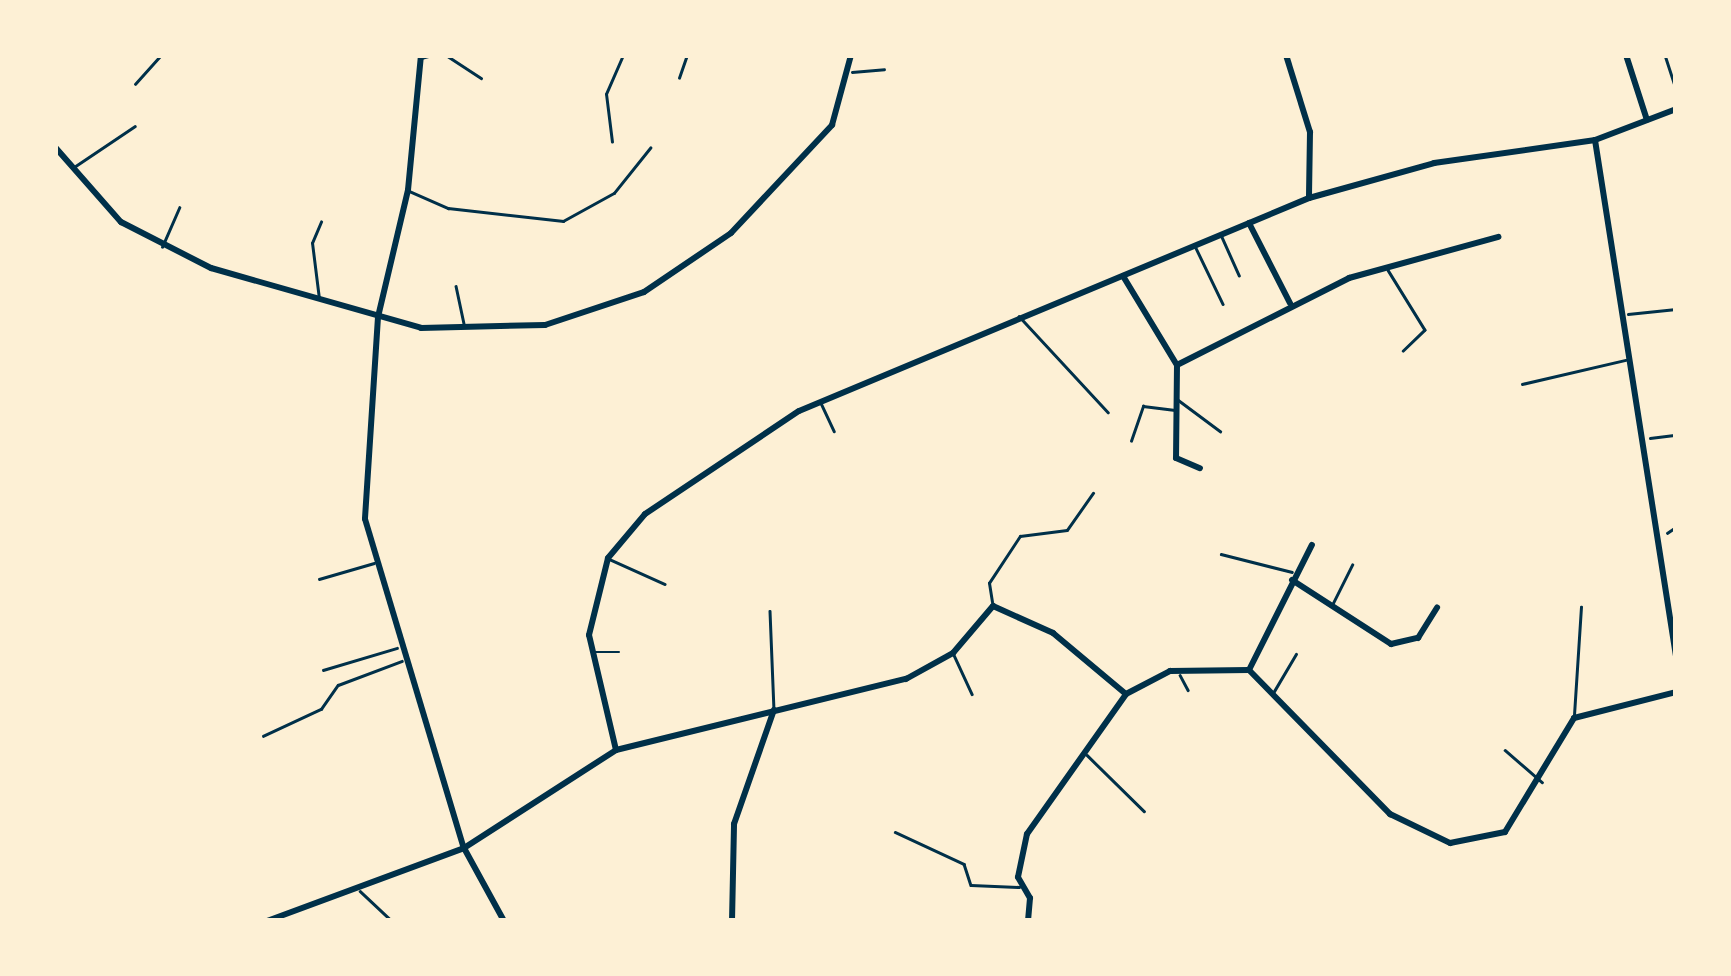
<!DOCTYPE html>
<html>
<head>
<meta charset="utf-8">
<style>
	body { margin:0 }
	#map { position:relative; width:1731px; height:976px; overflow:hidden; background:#fdf0d5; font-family:"DejaVu Sans",sans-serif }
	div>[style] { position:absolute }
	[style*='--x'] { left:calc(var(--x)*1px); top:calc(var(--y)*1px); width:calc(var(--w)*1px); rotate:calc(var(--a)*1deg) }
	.path>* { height:2.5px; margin:-1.25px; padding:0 1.25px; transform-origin:1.25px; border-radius:1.25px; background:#003049 }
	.service>* { height:2.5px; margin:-1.25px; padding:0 1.25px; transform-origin:1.25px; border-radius:1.25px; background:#003049 }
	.minor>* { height:6px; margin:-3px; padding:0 3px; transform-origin:3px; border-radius:3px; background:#003049 }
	span { translate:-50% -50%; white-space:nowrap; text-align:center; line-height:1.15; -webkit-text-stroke:9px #fdf0d5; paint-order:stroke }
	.frame { position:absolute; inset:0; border:58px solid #fdf0d5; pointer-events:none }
</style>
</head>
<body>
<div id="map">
	<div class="path">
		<i style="--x:1650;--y:438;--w:26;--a:-7"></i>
		<i style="--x:1667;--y:533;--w:11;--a:-34"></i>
	</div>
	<div class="service">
		<i style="--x:446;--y:55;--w:42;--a:33.3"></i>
		<i style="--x:1665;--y:55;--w:35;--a:72"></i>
		<i style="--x:421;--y:58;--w:11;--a:-15"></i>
		<i style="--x:852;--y:72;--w:32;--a:-5"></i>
		<i style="--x:679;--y:78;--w:24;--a:-71"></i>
		<i style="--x:135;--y:84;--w:39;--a:-48"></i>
		<i style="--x:612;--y:142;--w:48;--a:-97.1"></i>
		<i style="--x:606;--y:94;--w:43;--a:-66.4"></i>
		<i style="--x:74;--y:167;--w:73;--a:-33.9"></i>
		<i style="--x:409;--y:191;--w:43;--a:23.6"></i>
		<i style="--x:448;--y:208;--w:116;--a:6.4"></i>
		<i style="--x:563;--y:221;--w:58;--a:-28.8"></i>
		<i style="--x:614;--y:193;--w:58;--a:-51.3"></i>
		<i style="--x:1222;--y:237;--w:42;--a:65.9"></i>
		<i style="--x:162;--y:247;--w:43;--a:-66.4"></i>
		<i style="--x:1196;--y:248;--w:62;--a:64.3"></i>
		<i style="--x:1388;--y:270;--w:70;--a:58.3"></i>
		<i style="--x:1425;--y:330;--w:30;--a:136"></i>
		<i style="--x:456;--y:286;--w:38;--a:78"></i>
		<i style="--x:319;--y:299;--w:56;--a:-97.1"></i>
		<i style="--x:312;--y:243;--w:23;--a:-67"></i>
		<i style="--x:1628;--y:314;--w:48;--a:-5.9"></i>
		<i style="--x:1019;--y:316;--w:131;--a:47.2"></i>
		<i style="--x:1522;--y:384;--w:106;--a:-13.1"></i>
		<i style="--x:1177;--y:399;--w:54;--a:36.7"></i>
		<i style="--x:821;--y:403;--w:31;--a:65"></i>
		<i style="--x:1131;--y:441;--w:37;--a:-71"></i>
		<i style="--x:1143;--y:406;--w:32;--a:7"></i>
		<i style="--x:1221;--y:554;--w:73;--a:14.2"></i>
		<i style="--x:609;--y:559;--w:61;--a:24.1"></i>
		<i style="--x:319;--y:579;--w:57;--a:-16.2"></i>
		<i style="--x:992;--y:602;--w:19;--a:-99"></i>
		<i style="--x:989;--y:583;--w:56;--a:-56.6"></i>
		<i style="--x:1020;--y:536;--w:47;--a:-7.3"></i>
		<i style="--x:1067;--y:530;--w:45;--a:-54.9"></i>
		<i style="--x:1332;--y:605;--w:45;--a:-63.4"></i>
		<i style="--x:770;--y:611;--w:98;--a:87.7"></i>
		<i style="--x:596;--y:652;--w:23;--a:0"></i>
		<i style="--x:954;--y:655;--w:43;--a:65.2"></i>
		<i style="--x:323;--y:670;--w:77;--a:-16.6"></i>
		<i style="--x:1180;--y:675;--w:17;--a:62"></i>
		<i style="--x:1273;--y:693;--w:45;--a:-59.5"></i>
		<i style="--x:1574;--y:715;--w:108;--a:-86.3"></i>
		<i style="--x:263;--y:736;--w:64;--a:-25"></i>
		<i style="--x:321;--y:709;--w:29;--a:-55"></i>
		<i style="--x:338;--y:685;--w:68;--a:-20.6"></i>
		<i style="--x:1505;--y:750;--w:49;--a:40.9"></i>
		<i style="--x:1087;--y:755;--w:80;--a:44.5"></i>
		<i style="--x:895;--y:832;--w:76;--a:24.9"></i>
		<i style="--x:964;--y:864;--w:22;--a:72"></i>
		<i style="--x:971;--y:885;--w:48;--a:2.4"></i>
		<i style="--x:360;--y:891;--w:44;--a:43.2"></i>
	</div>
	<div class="minor">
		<i style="--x:421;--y:55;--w:136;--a:95.5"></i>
		<i style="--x:408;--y:190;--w:130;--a:103.3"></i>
		<i style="--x:378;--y:317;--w:202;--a:93.7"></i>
		<i style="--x:365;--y:519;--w:344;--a:73.3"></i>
		<i style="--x:464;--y:848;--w:83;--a:61.3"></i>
		<i style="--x:1286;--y:55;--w:81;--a:72.7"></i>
		<i style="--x:1310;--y:132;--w:66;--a:90.9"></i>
		<i style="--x:1626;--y:55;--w:68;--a:72.1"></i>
		<i style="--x:1595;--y:140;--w:522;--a:81.08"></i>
		<i style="--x:55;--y:147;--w:100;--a:48.7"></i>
		<i style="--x:121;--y:222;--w:101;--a:27.1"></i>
		<i style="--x:211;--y:268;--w:218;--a:15.9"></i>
		<i style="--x:421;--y:328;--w:124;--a:-1.4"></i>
		<i style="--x:545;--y:325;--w:104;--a:-18.4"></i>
		<i style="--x:644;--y:292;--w:105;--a:-34.1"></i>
		<i style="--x:731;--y:233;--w:148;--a:-46.9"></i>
		<i style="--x:832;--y:125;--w:73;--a:-74.8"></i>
		<i style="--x:1249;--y:223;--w:90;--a:62.9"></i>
		<i style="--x:1123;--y:276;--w:104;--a:58.8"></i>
		<i style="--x:1177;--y:365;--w:93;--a:90.6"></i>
		<i style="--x:1176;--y:458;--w:26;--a:23"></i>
		<i style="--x:1177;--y:365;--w:193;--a:-26.8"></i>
		<i style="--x:1349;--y:278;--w:155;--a:-15.4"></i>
		<i style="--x:1292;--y:580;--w:118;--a:32.9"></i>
		<i style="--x:1391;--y:644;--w:28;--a:-13"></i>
		<i style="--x:1418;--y:638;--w:36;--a:-58"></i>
		<i style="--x:1249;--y:670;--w:140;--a:-63.3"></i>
		<i style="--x:616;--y:750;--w:118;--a:-103.2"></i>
		<i style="--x:589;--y:635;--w:79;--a:-76.1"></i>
		<i style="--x:608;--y:558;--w:57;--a:-49.9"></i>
		<i style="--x:645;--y:514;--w:185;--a:-33.8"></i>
		<i style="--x:799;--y:411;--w:553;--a:-22.67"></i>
		<i style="--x:1309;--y:198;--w:130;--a:-15.6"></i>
		<i style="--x:1434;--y:163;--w:163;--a:-8.1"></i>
		<i style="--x:1595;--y:140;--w:87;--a:-20.9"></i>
		<i style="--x:267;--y:921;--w:210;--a:-20.3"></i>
		<i style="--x:464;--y:848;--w:181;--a:-32.8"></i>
		<i style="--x:616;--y:750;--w:299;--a:-13.8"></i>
		<i style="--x:906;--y:679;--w:54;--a:-29"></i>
		<i style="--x:953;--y:653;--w:62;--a:-49.6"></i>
		<i style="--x:993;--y:606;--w:66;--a:24.2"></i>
		<i style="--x:1053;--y:633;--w:95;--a:39.9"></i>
		<i style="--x:732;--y:921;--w:97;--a:-88.8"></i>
		<i style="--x:734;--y:824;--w:121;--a:-70.7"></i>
		<i style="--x:1028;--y:921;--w:23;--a:-85"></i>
		<i style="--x:1030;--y:898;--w:24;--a:-120"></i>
		<i style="--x:1018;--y:877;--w:44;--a:-78.2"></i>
		<i style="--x:1027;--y:834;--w:171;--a:-54.7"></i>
		<i style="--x:1126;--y:694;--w:50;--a:-27.6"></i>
		<i style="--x:1170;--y:671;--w:79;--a:-0.7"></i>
		<i style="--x:1249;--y:670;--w:202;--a:45.6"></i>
		<i style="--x:1390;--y:814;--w:67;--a:25.8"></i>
		<i style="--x:1450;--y:843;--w:56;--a:-11.3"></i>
		<i style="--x:1505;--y:832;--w:133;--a:-58.8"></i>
		<i style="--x:1574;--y:718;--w:105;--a:-14.3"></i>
	</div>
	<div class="frame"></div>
</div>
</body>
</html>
